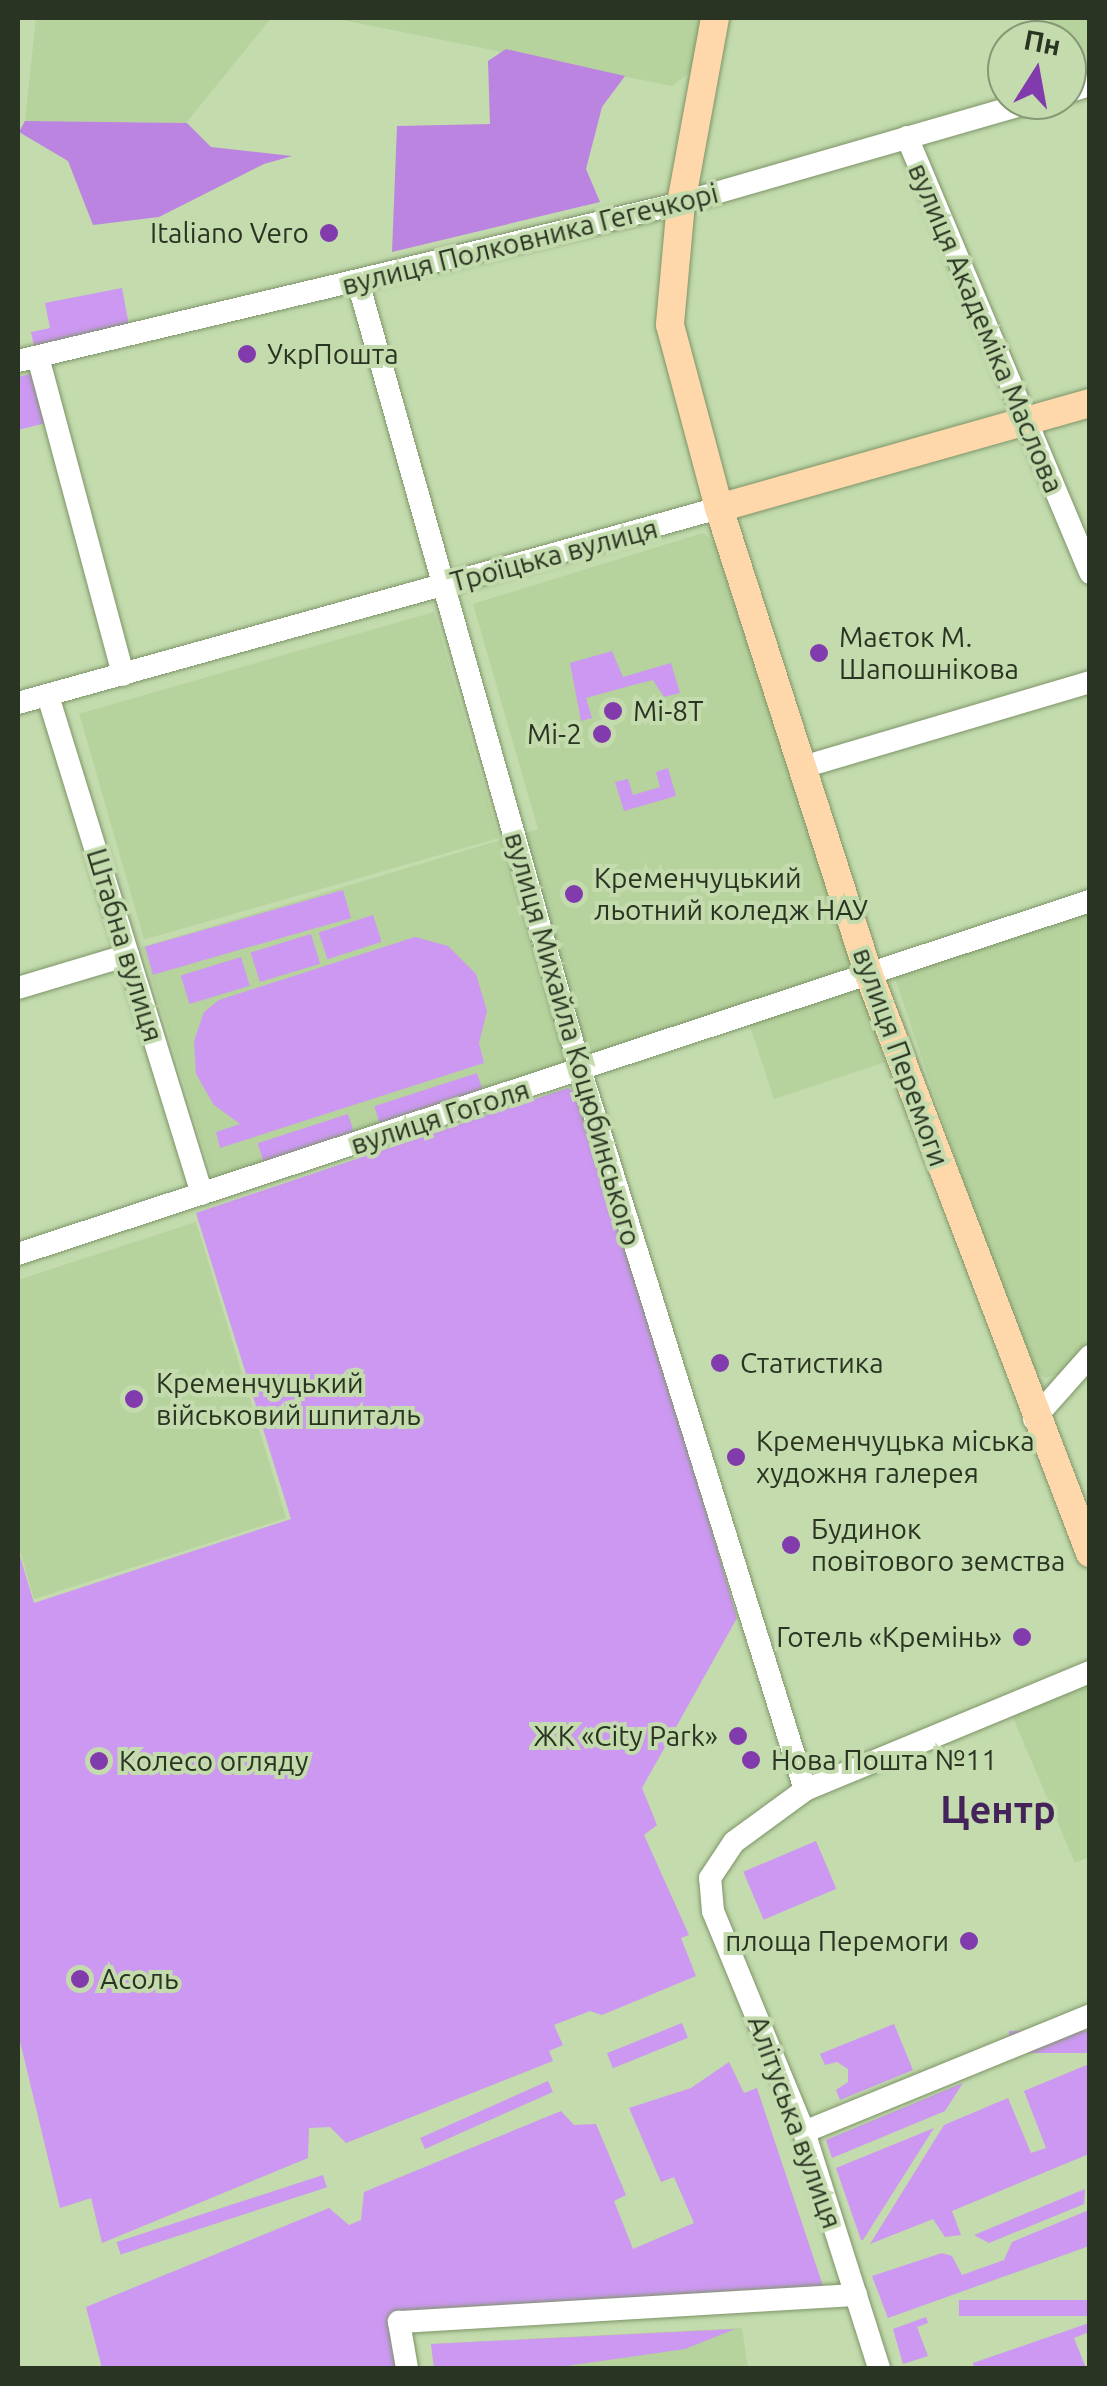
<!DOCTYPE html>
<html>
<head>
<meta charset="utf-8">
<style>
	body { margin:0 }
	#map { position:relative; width:1107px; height:2386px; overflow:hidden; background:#c3dbad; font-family:Ubuntu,sans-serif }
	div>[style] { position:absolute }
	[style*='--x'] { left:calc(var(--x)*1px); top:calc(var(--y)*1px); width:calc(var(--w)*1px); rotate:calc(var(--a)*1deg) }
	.built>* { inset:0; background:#b6d29d; transform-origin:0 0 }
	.green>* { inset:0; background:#cc98f1; transform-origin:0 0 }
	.forest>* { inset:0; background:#bb84e1 }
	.roads { filter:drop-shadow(0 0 2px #7d9468) drop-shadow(0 0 2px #7d9468) }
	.minor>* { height:22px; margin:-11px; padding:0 11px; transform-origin:11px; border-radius:11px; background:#fff }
	.major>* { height:28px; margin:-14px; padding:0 14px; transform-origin:14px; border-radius:14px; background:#fed8aa }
	.dots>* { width:28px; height:28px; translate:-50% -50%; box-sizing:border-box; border:5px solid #c3dbad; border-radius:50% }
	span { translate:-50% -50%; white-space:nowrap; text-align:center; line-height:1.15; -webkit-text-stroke:8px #c3dbad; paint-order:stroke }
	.poi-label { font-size:28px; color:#2a3422 }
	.right { translate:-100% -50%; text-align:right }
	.left { translate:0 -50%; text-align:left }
	.street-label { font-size:28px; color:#2a3422 }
	.district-label { font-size:38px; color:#44225a; font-weight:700 }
	.frame { position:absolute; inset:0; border:20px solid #2a3422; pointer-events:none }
	.north { position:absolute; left:987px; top:20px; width:100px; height:100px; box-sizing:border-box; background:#c3dbad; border:2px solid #869875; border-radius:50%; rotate:11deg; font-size:28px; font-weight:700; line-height:40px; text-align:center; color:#2a3422 }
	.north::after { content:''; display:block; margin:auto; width:35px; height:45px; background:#823bad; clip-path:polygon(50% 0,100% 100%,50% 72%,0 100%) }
</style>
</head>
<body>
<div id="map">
	<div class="built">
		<i style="clip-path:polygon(36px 18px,271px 18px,186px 123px,25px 121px)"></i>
		<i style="clip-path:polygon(333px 18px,702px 18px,693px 70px,672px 86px)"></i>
		<i style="clip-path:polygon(1049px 18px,1089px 18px,1089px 96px,1067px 81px,1067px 40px,1056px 40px)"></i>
		<i style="clip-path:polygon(703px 533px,714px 542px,885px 1062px,774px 1099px,743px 1005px,213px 1178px,142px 947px,538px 829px,473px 604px)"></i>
		<i style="left:434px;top:612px;width:235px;height:369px;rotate:74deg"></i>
		<i style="clip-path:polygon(1089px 907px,1089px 1341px,1059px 1374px,1045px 1378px,1023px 1358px,895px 978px)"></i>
		<i style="clip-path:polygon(196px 1222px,286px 1518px,34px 1599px,18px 1543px,18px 1280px)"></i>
		<i style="clip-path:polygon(1089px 1680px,1089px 1857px,1075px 1863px,1011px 1713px)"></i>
		<i style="clip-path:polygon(742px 2328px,748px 2368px,434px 2368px,431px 2344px)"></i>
	</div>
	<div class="green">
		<i style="clip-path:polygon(122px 288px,130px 331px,35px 350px,31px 332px,50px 328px,45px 303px)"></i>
		<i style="clip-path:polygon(34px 373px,46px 423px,18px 430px,18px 377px)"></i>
		<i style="clip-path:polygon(612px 651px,623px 677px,671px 663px,680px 693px,664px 697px,653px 680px,633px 685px,586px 698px,592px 718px,581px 721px,570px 663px)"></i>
		<i style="clip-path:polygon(668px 768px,676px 796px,624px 811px,615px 782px,628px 779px,633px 795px,660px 787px,656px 772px)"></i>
		<i style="left:343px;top:890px;width:29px;height:206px;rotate:74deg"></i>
		<i style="left:373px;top:915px;width:28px;height:57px;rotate:72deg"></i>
		<i style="left:311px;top:934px;width:31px;height:63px;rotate:73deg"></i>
		<i style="clip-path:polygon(415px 937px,448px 946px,476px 974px,487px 1011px,479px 1043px,484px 1063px,220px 1148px,216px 1132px,240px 1124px,214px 1105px,196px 1074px,194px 1041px,204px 1012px,219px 1000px)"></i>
		<i style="left:241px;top:957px;width:30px;height:63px;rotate:73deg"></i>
		<i style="left:477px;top:1073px;width:19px;height:108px;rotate:72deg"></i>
		<i style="clip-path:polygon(568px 1088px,589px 1101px,737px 1618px,642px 1788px,657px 1825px,644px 1835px,689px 1935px,681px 1938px,696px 1976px,602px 2015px,590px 2011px,554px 2025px,563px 2045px,549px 2051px,553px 2061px,346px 2143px,330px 2127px,309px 2128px,308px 2158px,102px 2243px,91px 2198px,60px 2208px,18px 2033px,18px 1550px,34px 1603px,291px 1519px,196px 1213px)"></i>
		<i style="left:348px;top:1114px;width:19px;height:95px;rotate:72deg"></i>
		<i style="left:816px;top:1841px;width:52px;height:79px;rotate:67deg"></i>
		<i style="left:682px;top:2023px;width:16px;height:81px;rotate:68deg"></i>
		<i style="clip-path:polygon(894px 2024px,913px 2070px,840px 2100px,836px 2090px,848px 2082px,848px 2069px,837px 2062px,825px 2065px,820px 2054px)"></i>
		<i style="left:1089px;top:2031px;width:22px;height:80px;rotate:90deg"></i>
		<i style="clip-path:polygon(729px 2062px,744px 2093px,757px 2088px,824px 2289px,393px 2315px,402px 2368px,102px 2368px,86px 2307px,329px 2208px,349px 2225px,361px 2220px,364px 2192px,561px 2111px,574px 2125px,596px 2124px,626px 2195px,614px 2201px,633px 2249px,694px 2223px,674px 2177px,661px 2182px,629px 2108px,691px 2088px)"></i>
		<i style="clip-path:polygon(1089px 2064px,1089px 2154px,952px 2211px,961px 2235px,945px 2237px,933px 2219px,870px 2244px,944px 2125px,1008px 2098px,1031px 2153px,1046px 2148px,1024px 2091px)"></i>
		<i style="left:548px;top:2081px;width:12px;height:140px;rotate:66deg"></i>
		<i style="clip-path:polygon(963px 2083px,945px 2111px,832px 2158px,826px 2140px)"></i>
		<i style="clip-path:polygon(934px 2128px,863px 2240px,861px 2240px,836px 2168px)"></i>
		<i style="left:323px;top:2175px;width:13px;height:217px;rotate:72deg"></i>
		<i style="clip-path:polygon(1085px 2189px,1084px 2204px,989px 2243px,974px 2235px)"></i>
		<i style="clip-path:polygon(1089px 2210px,1089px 2246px,888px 2318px,872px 2276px,942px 2253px,952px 2256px,962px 2275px,1004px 2260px,1012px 2242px)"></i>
		<i style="left:1089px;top:2300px;width:16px;height:130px;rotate:90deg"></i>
		<i style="clip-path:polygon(926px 2317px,928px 2323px,917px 2327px,928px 2356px,903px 2364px,893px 2329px)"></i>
		<i style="clip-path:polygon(1089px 2323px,1089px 2332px,1074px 2338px,1086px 2368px,974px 2368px,973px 2363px)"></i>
		<i style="clip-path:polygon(735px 2329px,685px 2349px,552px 2368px,434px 2368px,431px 2344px)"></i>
	</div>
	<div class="forest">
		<i style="clip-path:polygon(506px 49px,625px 76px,602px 107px,586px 169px,600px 202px,392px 252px,397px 126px,490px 124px,488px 61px)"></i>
		<i style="clip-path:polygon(25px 121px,187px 123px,211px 147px,292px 156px,264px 164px,159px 217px,93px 225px,68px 161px,19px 132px)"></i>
	</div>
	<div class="roads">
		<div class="minor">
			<i style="--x:1067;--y:92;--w:24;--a:-17"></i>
			<i style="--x:907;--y:137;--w:473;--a:67.2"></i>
			<i style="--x:358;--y:282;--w:821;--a:74.24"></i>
			<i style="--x:581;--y:1072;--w:752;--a:72.67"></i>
			<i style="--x:38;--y:357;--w:329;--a:75"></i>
			<i style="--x:18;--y:361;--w:682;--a:-13.4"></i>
			<i style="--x:681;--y:203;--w:371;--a:-16.1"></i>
			<i style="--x:48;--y:696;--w:521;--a:72.82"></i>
			<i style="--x:18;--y:703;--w:728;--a:-15.55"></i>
			<i style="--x:803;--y:767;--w:299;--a:-16.5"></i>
			<i style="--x:18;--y:988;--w:115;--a:-16.7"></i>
			<i style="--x:18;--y:1254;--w:1129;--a:-18.23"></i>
			<i style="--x:1034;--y:1419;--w:84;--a:-48.4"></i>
			<i style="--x:804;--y:2132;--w:309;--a:-22.2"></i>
			<i style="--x:407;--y:2368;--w:47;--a:-99.9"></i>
			<i style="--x:399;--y:2322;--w:458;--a:-3.4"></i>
			<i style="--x:879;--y:2368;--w:248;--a:-107.6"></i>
			<i style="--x:804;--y:2132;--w:239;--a:-112.4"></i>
			<i style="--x:713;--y:1911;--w:33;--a:-95"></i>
			<i style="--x:710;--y:1878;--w:43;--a:-56.3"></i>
			<i style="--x:734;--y:1842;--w:88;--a:-36.2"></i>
			<i style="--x:805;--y:1790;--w:308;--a:-22.5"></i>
		</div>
		<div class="major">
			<i style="--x:715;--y:18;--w:188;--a:100.4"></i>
			<i style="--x:681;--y:203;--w:122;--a:95.2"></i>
			<i style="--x:670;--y:325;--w:189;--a:75"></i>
			<i style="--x:719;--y:508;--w:490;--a:72.2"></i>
			<i style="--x:869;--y:975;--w:619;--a:69.08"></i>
			<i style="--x:719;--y:508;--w:386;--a:-15.8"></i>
		</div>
	</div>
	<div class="dots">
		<i style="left:329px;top:233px;background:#823bad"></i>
		<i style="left:247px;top:354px;background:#823bad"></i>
		<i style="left:819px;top:653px;background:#823bad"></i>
		<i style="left:613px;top:711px;background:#823bad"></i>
		<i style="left:602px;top:734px;background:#823bad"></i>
		<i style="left:574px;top:894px;background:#823bad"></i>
		<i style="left:720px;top:1363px;background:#823bad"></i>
		<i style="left:134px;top:1399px;background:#823bad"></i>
		<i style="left:736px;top:1457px;background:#823bad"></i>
		<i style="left:791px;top:1545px;background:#823bad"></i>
		<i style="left:1022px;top:1637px;background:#823bad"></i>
		<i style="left:738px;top:1736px;background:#823bad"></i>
		<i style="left:751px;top:1760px;background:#823bad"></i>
		<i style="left:99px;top:1761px;background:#823bad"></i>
		<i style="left:969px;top:1941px;background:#823bad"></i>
		<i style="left:80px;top:1979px;background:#823bad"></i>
	</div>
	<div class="poi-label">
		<span class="right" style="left:309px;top:233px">Italiano Vero</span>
		<span class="left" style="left:267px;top:354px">УкрПошта</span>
		<span class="left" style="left:839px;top:653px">Маєток М.<br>Шапошнікова</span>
		<span class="left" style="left:633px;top:711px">Мі-8Т</span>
		<span class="right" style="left:582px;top:734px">Мі-2</span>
		<span class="left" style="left:594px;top:894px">Кременчуцький<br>льотний коледж НАУ</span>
		<span class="left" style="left:740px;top:1363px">Статистика</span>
		<span class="left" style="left:156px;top:1399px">Кременчуцький<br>військовий шпиталь</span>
		<span class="left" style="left:756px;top:1457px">Кременчуцька міська<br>художня галерея</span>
		<span class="left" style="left:811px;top:1545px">Будинок<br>повітового земства</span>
		<span class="right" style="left:1002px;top:1637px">Готель «Кремінь»</span>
		<span class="right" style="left:718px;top:1736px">ЖК «City Park»</span>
		<span class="left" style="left:771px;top:1760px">Нова Пошта №11</span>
		<span class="left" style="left:119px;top:1761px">Колесо огляду</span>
		<span class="right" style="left:949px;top:1941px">площа Перемоги</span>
		<span class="left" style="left:100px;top:1979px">Асоль</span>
	</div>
	<div class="street-label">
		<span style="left:530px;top:239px;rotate:-14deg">вулиця Полковника Гегечкорі</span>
		<span style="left:986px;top:328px;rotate:67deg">вулиця Академіка Маслова</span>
		<span style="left:554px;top:555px;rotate:-15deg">Троїцька вулиця</span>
		<span style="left:125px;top:945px;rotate:73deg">Штабна вулиця</span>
		<span style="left:573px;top:1039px;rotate:74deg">вулиця Михайла Коцюбинського</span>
		<span style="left:901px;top:1057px;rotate:70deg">вулиця Перемоги</span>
		<span style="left:440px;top:1117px;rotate:-18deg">вулиця Гоголя</span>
		<span style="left:795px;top:2122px;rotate:70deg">Алітуська вулиця</span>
	</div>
	<div class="district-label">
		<span style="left:998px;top:1810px">Центр</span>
	</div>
	<div class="frame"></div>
	<div class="north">Пн</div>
</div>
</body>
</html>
